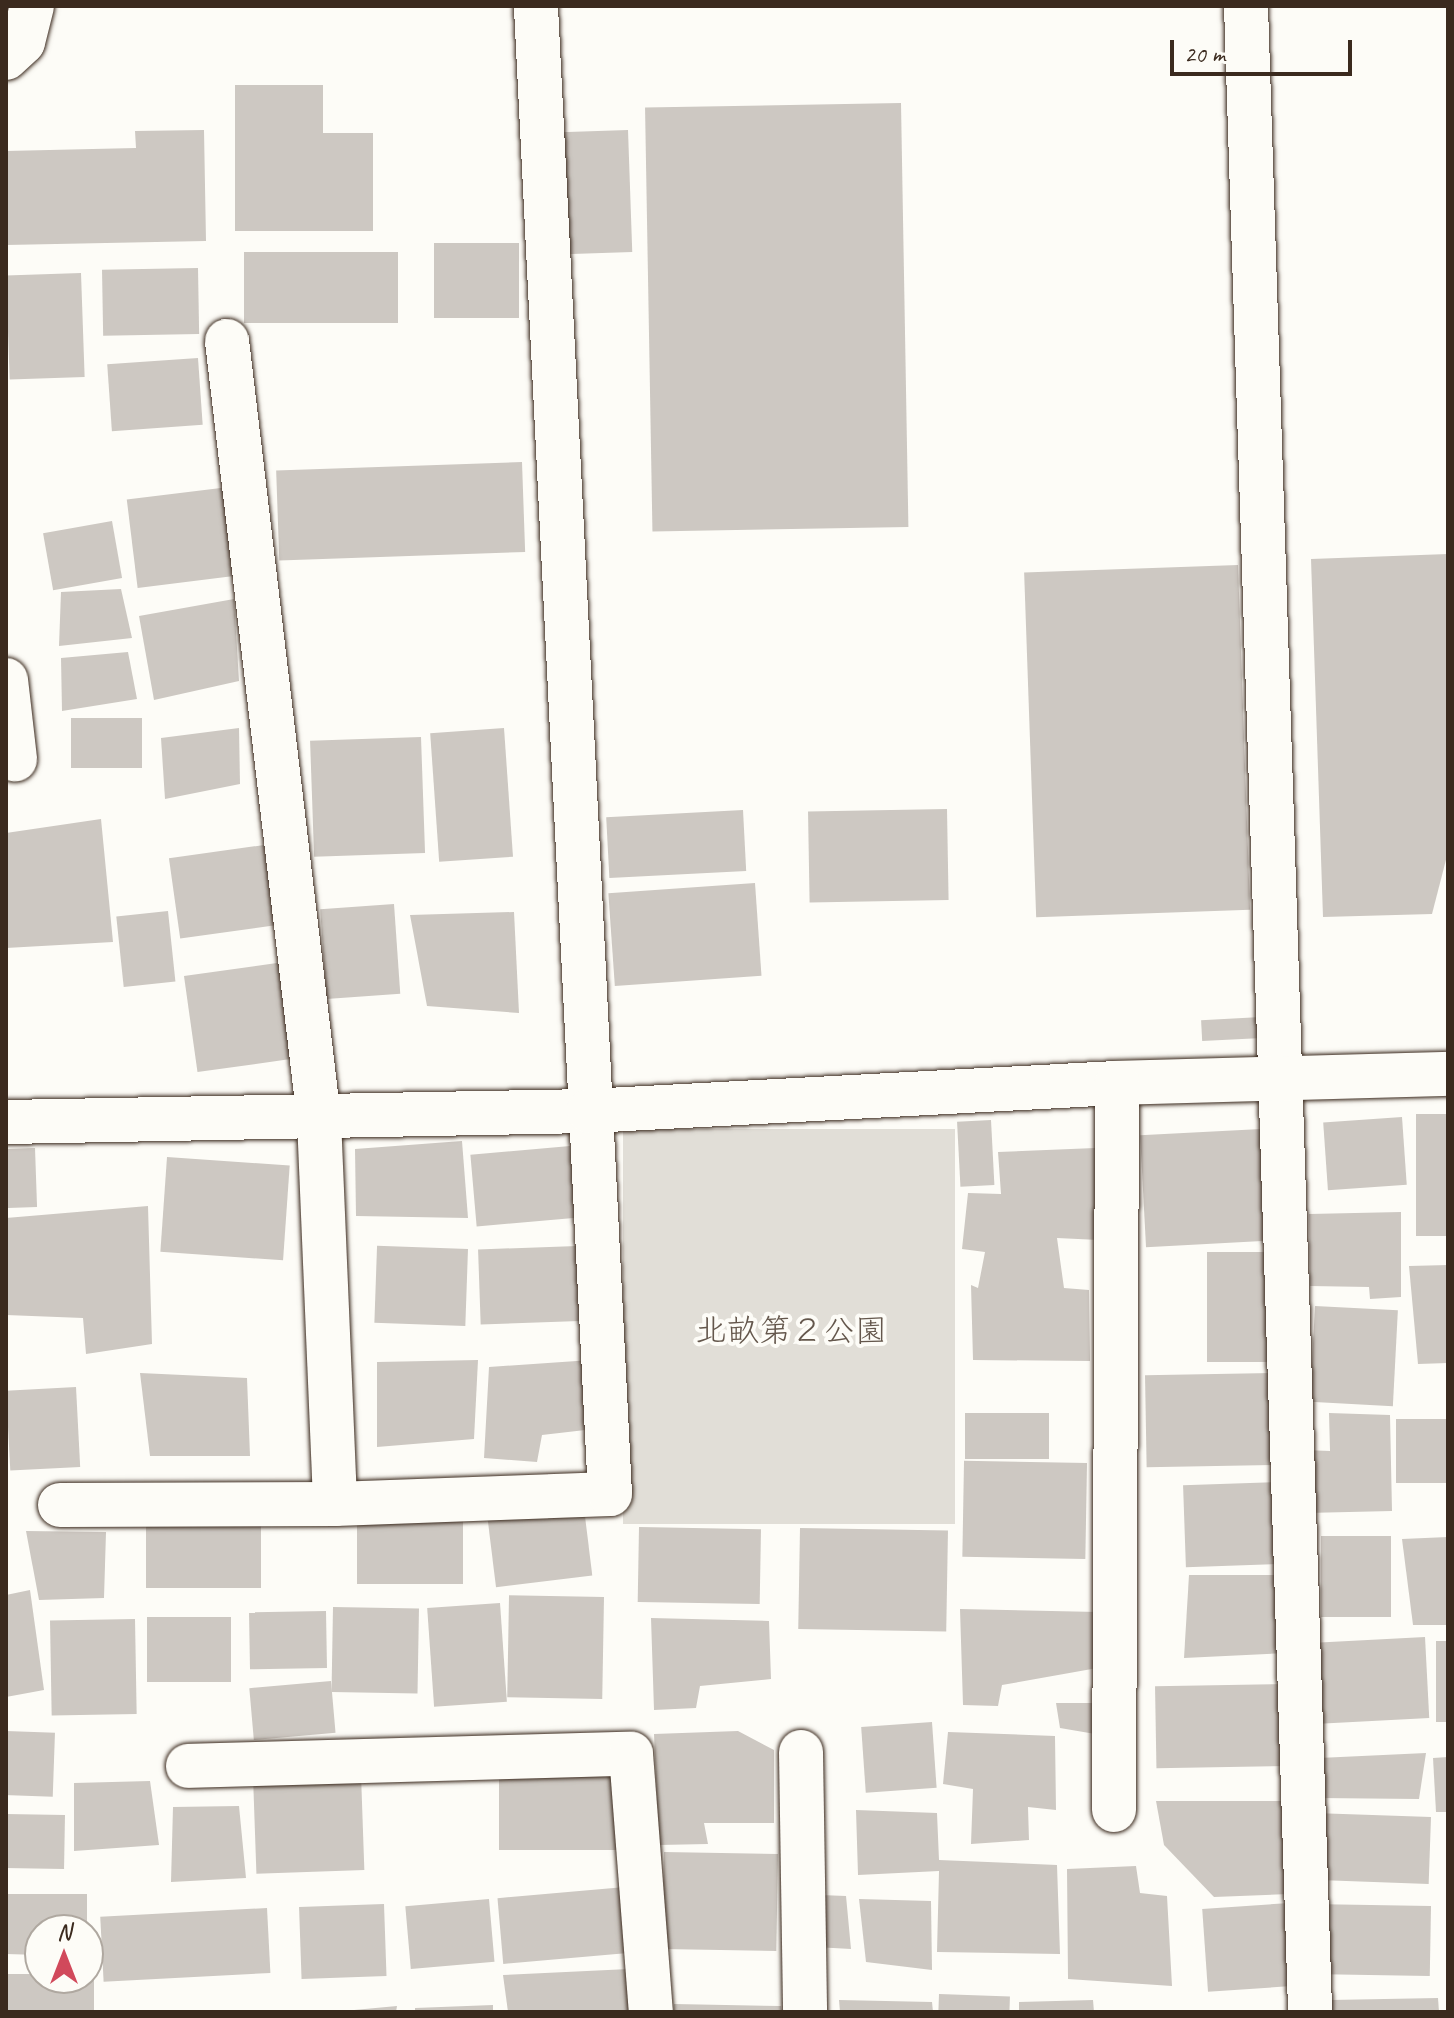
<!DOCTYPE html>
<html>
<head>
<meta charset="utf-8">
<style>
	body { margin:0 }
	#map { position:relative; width:1454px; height:2018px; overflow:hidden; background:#fdfcf7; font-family:Caveat,"Klee One",sans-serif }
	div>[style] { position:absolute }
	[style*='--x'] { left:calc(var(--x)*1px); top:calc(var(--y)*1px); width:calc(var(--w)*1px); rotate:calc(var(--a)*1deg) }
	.green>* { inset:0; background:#e1ded7; transform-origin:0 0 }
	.building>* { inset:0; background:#cdc8c2; transform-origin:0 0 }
	.roads { filter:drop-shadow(0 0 2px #3b2a1e) drop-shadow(0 0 2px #3b2a1e) }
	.minor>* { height:44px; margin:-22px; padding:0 22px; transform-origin:22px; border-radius:22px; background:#fdfcf7 }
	span { translate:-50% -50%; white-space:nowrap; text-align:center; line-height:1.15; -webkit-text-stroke:8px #fdfcf7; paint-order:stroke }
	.park-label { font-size:32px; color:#64574c }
	.frame { position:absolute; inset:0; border:8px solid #3b2a1e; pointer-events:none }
	.north { position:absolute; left:24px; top:1914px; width:80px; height:80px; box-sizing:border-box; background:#fdfcf7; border:2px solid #afa8a0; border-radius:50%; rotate:0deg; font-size:22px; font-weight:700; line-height:32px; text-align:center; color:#3b2a1e }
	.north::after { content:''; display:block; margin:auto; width:28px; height:36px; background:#d1495b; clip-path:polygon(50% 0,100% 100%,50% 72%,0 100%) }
	.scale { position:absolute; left:1170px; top:40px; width:182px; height:36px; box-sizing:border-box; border:4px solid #3b2a1e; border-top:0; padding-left:10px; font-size:24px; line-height:28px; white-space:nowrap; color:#3b2a1e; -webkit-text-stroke:6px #fdfcf7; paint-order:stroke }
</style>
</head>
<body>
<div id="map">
	<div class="green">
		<i style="left:955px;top:1129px;width:395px;height:332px;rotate:90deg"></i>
	</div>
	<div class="building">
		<i style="clip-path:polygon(235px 85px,323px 85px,323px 133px,373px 133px,373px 231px,235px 231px)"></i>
		<i style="left:901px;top:103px;width:424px;height:256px;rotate:89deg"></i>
		<i style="clip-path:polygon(204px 130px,206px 241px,6px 245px,6px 151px,136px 148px,135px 131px)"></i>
		<i style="left:628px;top:130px;width:122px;height:68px;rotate:88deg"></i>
		<i style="left:519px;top:243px;width:75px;height:85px;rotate:90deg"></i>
		<i style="left:244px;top:252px;width:154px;height:71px"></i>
		<i style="left:198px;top:268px;width:66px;height:96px;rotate:89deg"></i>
		<i style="left:81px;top:273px;width:104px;height:75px;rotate:88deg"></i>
		<i style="left:198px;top:358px;width:67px;height:91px;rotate:86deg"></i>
		<i style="left:522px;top:462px;width:90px;height:246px;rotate:88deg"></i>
		<i style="left:229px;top:487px;width:89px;height:103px;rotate:83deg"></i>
		<i style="left:112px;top:521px;width:58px;height:70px;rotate:80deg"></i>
		<i style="clip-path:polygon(1448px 554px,1448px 852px,1432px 914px,1323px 917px,1311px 559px)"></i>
		<i style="left:1238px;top:565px;width:345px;height:214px;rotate:88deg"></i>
		<i style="clip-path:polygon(121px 589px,132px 638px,59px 646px,61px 592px)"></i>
		<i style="clip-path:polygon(234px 599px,239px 681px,154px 700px,139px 616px)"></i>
		<i style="clip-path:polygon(128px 652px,137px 699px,62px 711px,61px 658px)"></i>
		<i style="left:142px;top:718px;width:50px;height:71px;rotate:90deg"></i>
		<i style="clip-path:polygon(239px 728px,240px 784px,165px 799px,161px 738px)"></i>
		<i style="left:504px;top:728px;width:129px;height:74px;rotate:86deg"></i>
		<i style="left:421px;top:737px;width:116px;height:111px;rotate:88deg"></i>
		<i style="left:947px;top:809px;width:91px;height:139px;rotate:89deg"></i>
		<i style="left:743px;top:810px;width:61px;height:137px;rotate:87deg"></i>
		<i style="clip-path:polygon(101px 819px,113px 942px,6px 948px,6px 833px)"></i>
		<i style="left:264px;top:845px;width:81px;height:96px;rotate:82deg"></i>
		<i style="left:755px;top:883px;width:93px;height:147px;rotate:86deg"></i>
		<i style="left:394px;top:904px;width:90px;height:74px;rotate:86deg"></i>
		<i style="left:168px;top:911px;width:71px;height:52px;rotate:84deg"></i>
		<i style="clip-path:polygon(514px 912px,519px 1013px,427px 1006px,410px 915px)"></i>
		<i style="left:284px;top:962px;width:97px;height:101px;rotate:82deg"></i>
		<i style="left:1261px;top:1017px;width:21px;height:60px;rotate:87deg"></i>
		<i style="left:1448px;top:1114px;width:122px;height:32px;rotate:90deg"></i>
		<i style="left:1402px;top:1117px;width:68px;height:79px;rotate:86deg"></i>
		<i style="left:991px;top:1120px;width:65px;height:34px;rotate:87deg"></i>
		<i style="left:1261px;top:1129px;width:112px;height:121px;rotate:87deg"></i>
		<i style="clip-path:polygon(462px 1141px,468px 1218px,356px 1216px,355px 1149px)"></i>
		<i style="left:570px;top:1146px;width:72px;height:100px;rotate:85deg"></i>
		<i style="left:35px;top:1148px;width:59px;height:29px;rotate:88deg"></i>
		<i style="clip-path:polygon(1095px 1148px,1099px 1240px,1057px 1238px,1064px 1288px,1089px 1290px,1090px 1361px,973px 1360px,971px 1285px,978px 1288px,985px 1252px,962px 1249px,968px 1193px,1001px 1194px,998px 1152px)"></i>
		<i style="left:167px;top:1157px;width:123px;height:95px;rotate:4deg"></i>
		<i style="clip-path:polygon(148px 1206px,152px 1344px,86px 1354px,83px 1318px,6px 1315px,6px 1218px)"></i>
		<i style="clip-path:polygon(1401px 1212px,1401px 1297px,1370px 1299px,1369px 1287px,1310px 1286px,1309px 1214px)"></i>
		<i style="left:577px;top:1246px;width:75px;height:99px;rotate:88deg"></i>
		<i style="left:468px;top:1249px;width:77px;height:91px;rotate:92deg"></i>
		<i style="left:1271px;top:1252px;width:110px;height:64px;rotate:90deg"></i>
		<i style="clip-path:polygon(1448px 1265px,1448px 1363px,1418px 1364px,1409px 1266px)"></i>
		<i style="left:1315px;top:1306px;width:83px;height:96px;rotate:3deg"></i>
		<i style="clip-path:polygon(478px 1360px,474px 1439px,377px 1447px,377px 1362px)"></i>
		<i style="clip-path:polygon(591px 1360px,594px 1429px,542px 1435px,537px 1462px,484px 1458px,489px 1367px)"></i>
		<i style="clip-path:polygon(140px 1373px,247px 1378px,250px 1456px,150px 1456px)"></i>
		<i style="left:1273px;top:1373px;width:92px;height:128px;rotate:89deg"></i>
		<i style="left:76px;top:1387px;width:80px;height:70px;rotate:87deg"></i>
		<i style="left:965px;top:1413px;width:84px;height:46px"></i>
		<i style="clip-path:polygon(1329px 1413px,1390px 1415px,1392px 1511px,1306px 1513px,1304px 1450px,1330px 1451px)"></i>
		<i style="left:1448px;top:1419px;width:64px;height:52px;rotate:90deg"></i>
		<i style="left:1087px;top:1463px;width:96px;height:123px;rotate:91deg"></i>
		<i style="left:1277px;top:1482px;width:82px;height:94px;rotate:88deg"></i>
		<i style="left:584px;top:1508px;width:68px;height:97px;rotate:83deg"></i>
		<i style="left:357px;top:1517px;width:106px;height:67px"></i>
		<i style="left:146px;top:1518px;width:115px;height:70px"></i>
		<i style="left:639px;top:1527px;width:122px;height:75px;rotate:1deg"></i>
		<i style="left:800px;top:1528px;width:148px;height:101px;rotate:1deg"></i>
		<i style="clip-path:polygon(26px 1531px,106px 1532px,104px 1598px,39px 1600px)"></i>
		<i style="left:1321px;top:1536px;width:70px;height:81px"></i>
		<i style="clip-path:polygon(1448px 1537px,1448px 1625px,1413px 1625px,1402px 1539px)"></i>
		<i style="clip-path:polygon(1189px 1575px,1281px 1575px,1286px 1653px,1184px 1658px)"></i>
		<i style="clip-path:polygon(30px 1590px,44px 1690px,6px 1697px,6px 1595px)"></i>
		<i style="left:604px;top:1597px;width:102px;height:95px;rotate:91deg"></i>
		<i style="left:500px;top:1603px;width:99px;height:73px;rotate:86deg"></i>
		<i style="left:333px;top:1607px;width:86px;height:85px;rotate:1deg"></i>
		<i style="clip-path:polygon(960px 1609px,1098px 1612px,1103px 1667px,1002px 1685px,998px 1706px,963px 1705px)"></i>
		<i style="left:326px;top:1611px;width:57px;height:77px;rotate:89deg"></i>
		<i style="left:147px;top:1617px;width:84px;height:65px"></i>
		<i style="clip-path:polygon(651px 1618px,769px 1621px,771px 1679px,700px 1686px,696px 1708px,654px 1710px)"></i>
		<i style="left:135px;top:1619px;width:95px;height:85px;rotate:89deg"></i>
		<i style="left:1425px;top:1637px;width:81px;height:110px;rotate:87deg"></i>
		<i style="left:1436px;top:1641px;width:12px;height:81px"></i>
		<i style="left:331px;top:1681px;width:52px;height:82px;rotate:85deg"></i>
		<i style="left:1288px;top:1684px;width:82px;height:133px;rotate:89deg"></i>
		<i style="clip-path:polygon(1056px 1703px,1101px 1703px,1101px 1735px,1060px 1728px)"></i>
		<i style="left:932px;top:1722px;width:66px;height:71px;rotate:86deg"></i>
		<i style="left:6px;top:1731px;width:49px;height:64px;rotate:2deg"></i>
		<i style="clip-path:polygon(738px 1731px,774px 1750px,774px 1823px,704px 1823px,708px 1844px,659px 1845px,654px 1734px)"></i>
		<i style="clip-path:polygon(948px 1732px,1055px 1736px,1056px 1810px,1028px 1807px,1029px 1840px,971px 1844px,973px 1789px,943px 1784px)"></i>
		<i style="clip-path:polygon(1426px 1753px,1419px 1799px,1318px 1798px,1319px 1758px)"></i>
		<i style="clip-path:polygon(1448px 1757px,1448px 1812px,1436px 1812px,1433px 1758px)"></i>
		<i style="left:621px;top:1768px;width:82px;height:122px;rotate:90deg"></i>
		<i style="left:361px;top:1774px;width:96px;height:108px;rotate:88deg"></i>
		<i style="clip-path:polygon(150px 1781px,159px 1845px,74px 1851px,74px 1783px)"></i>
		<i style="clip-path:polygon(1156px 1801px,1289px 1801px,1289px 1894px,1214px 1897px,1164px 1845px)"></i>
		<i style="clip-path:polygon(239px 1806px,246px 1878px,171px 1882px,173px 1807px)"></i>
		<i style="clip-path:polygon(856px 1810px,937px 1813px,939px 1860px,1057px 1865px,1060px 1954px,937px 1952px,939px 1871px,858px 1875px)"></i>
		<i style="left:6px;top:1814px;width:59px;height:54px;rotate:1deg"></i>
		<i style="left:1431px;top:1817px;width:67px;height:110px;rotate:92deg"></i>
		<i style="left:664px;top:1852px;width:114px;height:97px;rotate:1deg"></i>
		<i style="clip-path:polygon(1136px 1866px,1140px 1893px,1167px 1896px,1172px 1986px,1068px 1979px,1067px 1869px)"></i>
		<i style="left:625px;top:1887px;width:66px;height:128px;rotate:85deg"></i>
		<i style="clip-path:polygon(6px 1894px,87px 1894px,87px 1930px,40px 1930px,40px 1955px,6px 1954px)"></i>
		<i style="clip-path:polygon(820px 1895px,846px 1896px,851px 1949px,815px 1947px)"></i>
		<i style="left:489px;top:1899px;width:63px;height:84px;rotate:85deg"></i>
		<i style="clip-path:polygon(859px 1899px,931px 1901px,932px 1970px,866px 1962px)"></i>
		<i style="left:1289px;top:1903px;width:83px;height:87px;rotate:86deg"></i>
		<i style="left:384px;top:1904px;width:72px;height:85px;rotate:88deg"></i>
		<i style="left:1431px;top:1906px;width:70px;height:106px;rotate:91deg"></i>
		<i style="left:267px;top:1908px;width:65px;height:167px;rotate:87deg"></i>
		<i style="clip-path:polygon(629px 1969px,632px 2012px,508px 2012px,503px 1975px)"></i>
		<i style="left:6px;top:1974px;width:88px;height:38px"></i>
		<i style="left:939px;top:1994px;width:71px;height:18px;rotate:2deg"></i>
		<i style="clip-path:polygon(1438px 1998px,1439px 2012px,1330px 2012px,1331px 2000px)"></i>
		<i style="clip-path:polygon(839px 2000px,932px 2002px,933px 2012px,840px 2012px)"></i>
		<i style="clip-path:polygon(1093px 2000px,1094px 2012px,1019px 2012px,1019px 2002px)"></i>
		<i style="clip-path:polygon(674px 2004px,781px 2006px,782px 2012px,674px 2012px)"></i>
		<i style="clip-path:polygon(493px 2005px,493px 2012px,415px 2012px,415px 2008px)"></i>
		<i style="clip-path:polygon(397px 2006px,396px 2012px,355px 2012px,354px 2010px)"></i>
	</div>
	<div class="roads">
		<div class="minor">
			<i style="--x:1246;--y:6;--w:2007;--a:88.17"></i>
			<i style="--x:6;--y:58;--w:23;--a:-43"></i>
			<i style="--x:23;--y:42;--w:37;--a:-76"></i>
			<i style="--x:227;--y:341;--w:783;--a:83.26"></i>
			<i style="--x:319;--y:1119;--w:385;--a:87.6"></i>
			<i style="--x:335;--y:1504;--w:275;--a:-2.1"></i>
			<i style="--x:610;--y:1494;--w:1490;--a:-92.85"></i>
			<i style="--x:6;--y:680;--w:80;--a:83.5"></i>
			<i style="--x:6;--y:1122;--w:583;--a:-1.08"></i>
			<i style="--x:589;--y:1111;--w:529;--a:-3.04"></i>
			<i style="--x:1117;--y:1083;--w:331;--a:-1.6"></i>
			<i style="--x:60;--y:1505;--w:275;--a:-0.2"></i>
			<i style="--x:801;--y:1752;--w:260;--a:89.1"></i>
			<i style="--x:188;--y:1766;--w:443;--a:-1.6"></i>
			<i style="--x:631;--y:1754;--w:259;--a:85.6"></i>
			<i style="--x:1114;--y:1810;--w:727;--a:-89.76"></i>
		</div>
	</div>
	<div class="park-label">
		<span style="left:791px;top:1331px">北畝第２公園</span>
	</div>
	<div class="frame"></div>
	<div class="north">N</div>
	<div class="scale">20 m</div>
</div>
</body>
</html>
